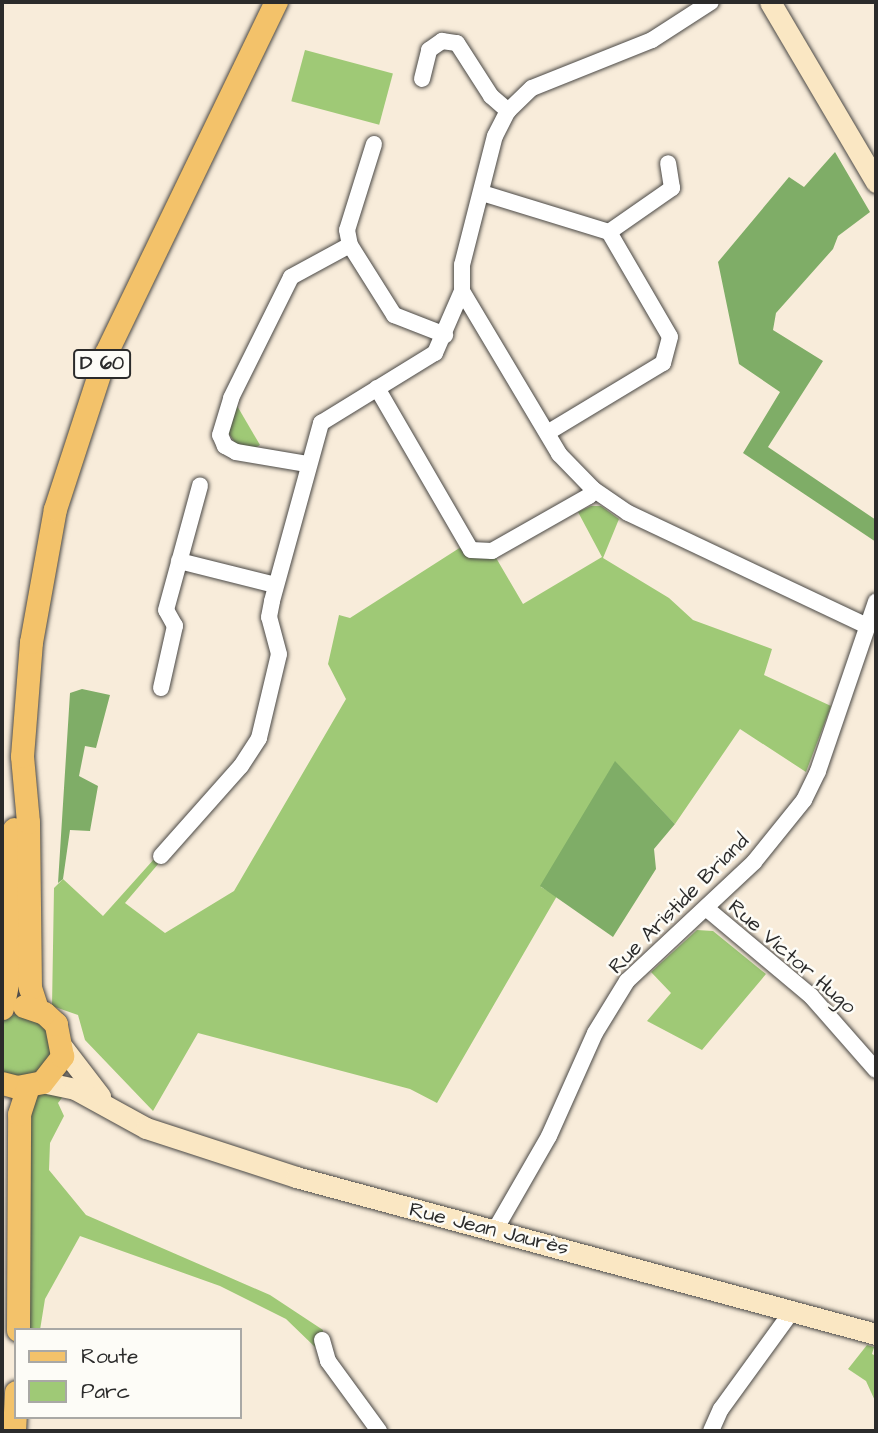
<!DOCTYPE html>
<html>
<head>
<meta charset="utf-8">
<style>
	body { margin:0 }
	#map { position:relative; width:878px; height:1433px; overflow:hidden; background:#f8ecda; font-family:"Architects Daughter",sans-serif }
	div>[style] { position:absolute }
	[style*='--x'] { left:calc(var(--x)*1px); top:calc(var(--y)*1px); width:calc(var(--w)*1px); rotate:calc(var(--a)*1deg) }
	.green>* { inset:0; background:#9fc976; transform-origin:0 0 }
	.forest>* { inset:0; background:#7fad67 }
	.roads { filter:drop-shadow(0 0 2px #4a4845) drop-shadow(0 0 2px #4a4845) }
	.street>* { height:16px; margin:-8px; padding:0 8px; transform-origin:8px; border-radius:8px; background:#fff }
	.secondary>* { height:21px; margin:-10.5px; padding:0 10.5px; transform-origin:10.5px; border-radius:10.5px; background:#fae7c3 }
	.primary>* { height:23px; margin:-11.5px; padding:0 11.5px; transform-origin:11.5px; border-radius:11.5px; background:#f3c26a }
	span { translate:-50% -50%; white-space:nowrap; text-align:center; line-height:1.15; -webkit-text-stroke:5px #fdfcf7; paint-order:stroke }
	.shield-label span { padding:2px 5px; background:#fdfcf7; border:2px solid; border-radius:5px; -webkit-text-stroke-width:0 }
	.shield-label { font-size:19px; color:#2b2b2b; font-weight:700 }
	.street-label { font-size:21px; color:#2b2b2b }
	.frame { position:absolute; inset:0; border:4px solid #2b2b2b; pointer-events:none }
	.legend { position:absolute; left:14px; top:1328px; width:228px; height:91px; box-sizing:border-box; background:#fdfcf7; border:2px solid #a9a8a5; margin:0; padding:9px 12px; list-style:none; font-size:21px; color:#2b2b2b }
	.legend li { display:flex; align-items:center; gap:14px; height:35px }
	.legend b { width:35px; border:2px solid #a9a8a5 }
</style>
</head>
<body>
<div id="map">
	<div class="green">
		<i style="left:305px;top:50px;width:91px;height:53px;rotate:15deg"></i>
		<i style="clip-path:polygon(236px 404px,260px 445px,252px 450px,238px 447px,227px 431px)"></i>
		<i style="clip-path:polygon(591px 506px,601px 506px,619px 519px,603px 558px,669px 598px,693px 620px,772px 649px,764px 675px,831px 706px,806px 772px,740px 729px,675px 824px,615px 762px,541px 887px,557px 896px,437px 1103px,410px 1089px,198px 1033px,153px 1111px,85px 1040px,78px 1015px,52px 1006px,54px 888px,63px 879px,103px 916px,155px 858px,159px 863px,125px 903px,165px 933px,234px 891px,346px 699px,328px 664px,339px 615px,350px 618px,461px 547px,492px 551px,523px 604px,602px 557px,578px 512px)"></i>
		<i style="clip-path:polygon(697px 930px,713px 931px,766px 974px,702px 1050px,647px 1021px,671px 993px,651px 972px)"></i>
		<i style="clip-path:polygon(18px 1013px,37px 1017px,54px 1040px,47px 1067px,20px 1079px,2px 1072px,2px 1020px)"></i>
		<i style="clip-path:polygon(67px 1091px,58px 1103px,64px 1116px,50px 1143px,49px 1170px,86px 1215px,270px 1295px,323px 1330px,322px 1340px,315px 1347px,286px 1319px,220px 1286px,80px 1236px,45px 1299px,40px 1330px,24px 1330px,25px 1120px,38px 1092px)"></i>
		<i style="clip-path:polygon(867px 1345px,874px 1347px,872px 1354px,876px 1356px,876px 1403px,866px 1381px,848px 1369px)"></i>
	</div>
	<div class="forest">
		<i style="clip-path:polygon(835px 152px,870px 212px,838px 236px,833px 249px,776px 313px,773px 330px,823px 361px,768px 447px,876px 520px,876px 542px,743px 453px,780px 392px,739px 364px,718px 262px,789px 177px,804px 187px)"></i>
		<i style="clip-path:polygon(82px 689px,110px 695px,96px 748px,85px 746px,79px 776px,98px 786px,90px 831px,70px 830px,63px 879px,58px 883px,70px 693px)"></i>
		<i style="clip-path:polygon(615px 761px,675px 824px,654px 849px,656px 869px,613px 937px,540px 886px)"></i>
	</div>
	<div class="roads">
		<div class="street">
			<i style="--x:422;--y:79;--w:30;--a:-76"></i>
			<i style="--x:429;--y:50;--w:16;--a:-35"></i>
			<i style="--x:442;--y:41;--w:15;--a:8"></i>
			<i style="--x:457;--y:43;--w:63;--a:57.3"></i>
			<i style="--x:491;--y:96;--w:23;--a:41"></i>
			<i style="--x:374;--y:144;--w:90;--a:107.4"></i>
			<i style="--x:347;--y:230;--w:15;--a:79"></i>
			<i style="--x:350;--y:245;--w:83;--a:57.8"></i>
			<i style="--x:394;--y:315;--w:55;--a:21.4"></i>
			<i style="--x:482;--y:193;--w:133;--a:17.1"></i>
			<i style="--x:609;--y:232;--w:121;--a:59.8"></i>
			<i style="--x:670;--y:337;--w:27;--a:105"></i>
			<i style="--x:663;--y:363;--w:135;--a:148.9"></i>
			<i style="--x:609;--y:232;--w:77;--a:-34.9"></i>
			<i style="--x:672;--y:188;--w:25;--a:-99"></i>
			<i style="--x:462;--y:291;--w:190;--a:59.2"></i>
			<i style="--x:559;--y:454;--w:49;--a:45.8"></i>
			<i style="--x:593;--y:489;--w:42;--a:34.4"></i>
			<i style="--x:628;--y:513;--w:264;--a:25.3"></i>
			<i style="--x:377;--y:388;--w:187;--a:59.9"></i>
			<i style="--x:471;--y:550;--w:21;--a:3"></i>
			<i style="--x:492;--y:551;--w:112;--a:-29.6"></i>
			<i style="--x:589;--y:496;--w:8;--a:-60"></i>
			<i style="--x:307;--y:464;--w:72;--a:-170.4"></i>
			<i style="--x:236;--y:452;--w:13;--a:-151"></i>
			<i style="--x:225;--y:446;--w:12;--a:-114"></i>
			<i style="--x:220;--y:435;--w:39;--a:-73"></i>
			<i style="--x:231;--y:398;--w:135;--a:-63.6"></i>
			<i style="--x:291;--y:277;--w:67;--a:-28.5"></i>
			<i style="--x:179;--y:561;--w:99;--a:14"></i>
			<i style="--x:161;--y:688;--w:64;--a:-77.3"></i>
			<i style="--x:175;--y:626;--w:18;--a:-119"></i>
			<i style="--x:166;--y:610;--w:129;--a:-74.7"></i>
			<i style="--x:161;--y:856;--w:120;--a:-48.4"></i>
			<i style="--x:241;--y:766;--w:33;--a:-57"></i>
			<i style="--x:259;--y:738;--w:86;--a:-76.6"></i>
			<i style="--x:279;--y:654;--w:38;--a:-105"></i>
			<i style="--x:269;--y:617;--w:16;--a:-79"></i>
			<i style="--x:272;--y:601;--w:185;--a:-74.6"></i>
			<i style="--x:321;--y:423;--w:134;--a:-31.6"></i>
			<i style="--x:435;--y:353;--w:68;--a:-66.5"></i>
			<i style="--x:462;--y:291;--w:26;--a:-90"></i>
			<i style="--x:462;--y:265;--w:133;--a:-75.7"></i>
			<i style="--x:495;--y:136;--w:28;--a:-63"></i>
			<i style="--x:508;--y:111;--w:33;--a:-44"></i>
			<i style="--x:532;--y:88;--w:129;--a:-21.8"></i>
			<i style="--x:652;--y:40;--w:70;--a:-32.8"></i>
			<i style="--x:706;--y:908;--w:137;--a:40"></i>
			<i style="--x:811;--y:996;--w:98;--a:48.7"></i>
			<i style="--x:495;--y:1230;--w:108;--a:-60.1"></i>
			<i style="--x:549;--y:1136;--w:113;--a:-65.9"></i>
			<i style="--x:595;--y:1033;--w:61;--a:-58.4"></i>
			<i style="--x:627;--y:981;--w:174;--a:-43.1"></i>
			<i style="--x:754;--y:862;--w:80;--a:-51.1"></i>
			<i style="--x:804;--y:800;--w:32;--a:-64"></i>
			<i style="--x:818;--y:771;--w:179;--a:-71.1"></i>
			<i style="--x:322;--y:1340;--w:22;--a:74"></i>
			<i style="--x:328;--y:1361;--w:87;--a:53.9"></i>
			<i style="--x:711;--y:1431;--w:24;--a:-66"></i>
			<i style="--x:721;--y:1409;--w:122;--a:-54"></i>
		</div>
		<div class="secondary">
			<i style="--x:770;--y:2;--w:209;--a:59.5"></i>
			<i style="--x:63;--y:1048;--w:61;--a:52.4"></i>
			<i style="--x:42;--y:1082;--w:34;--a:12"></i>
			<i style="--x:75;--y:1089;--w:81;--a:28.8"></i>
			<i style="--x:146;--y:1128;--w:158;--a:18.1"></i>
			<i style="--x:296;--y:1177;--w:601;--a:15.15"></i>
		</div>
		<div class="primary">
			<i style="--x:2;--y:1008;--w:30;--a:-78"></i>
			<i style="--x:8;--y:979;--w:150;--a:-87.7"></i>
			<i style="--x:37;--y:1009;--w:22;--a:-108"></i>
			<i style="--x:30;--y:988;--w:166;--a:-90.7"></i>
			<i style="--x:28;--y:822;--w:66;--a:-95.2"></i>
			<i style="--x:22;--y:756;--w:114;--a:-85.5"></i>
			<i style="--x:31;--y:642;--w:135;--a:-79.8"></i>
			<i style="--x:55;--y:509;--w:164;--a:-71.9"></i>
			<i style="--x:106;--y:353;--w:390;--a:-64.2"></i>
			<i style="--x:2;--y:1083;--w:16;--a:15"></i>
			<i style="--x:17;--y:1087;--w:25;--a:-11"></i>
			<i style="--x:42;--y:1082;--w:33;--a:-52"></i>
			<i style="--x:62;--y:1056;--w:33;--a:-101"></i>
			<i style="--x:56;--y:1024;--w:16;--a:-137"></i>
			<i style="--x:44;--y:1013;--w:21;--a:-161"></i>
			<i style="--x:18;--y:1330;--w:216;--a:-89.7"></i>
			<i style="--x:19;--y:1114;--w:28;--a:-72"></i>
			<i style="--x:14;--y:1431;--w:39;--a:-87"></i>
		</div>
	</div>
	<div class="shield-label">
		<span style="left:102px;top:364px">D 60</span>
	</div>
	<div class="street-label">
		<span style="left:679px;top:904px;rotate:-45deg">Rue Aristide Briand</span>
		<span style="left:792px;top:957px;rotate:41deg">Rue Victor Hugo</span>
		<span style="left:489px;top:1229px;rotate:14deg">Rue Jean Jaurès</span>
	</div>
	<div class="frame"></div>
	<ul class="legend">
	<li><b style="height:9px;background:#f3c26a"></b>Route</li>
	<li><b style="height:19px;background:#9fc976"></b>Parc</li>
	</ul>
</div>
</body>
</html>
